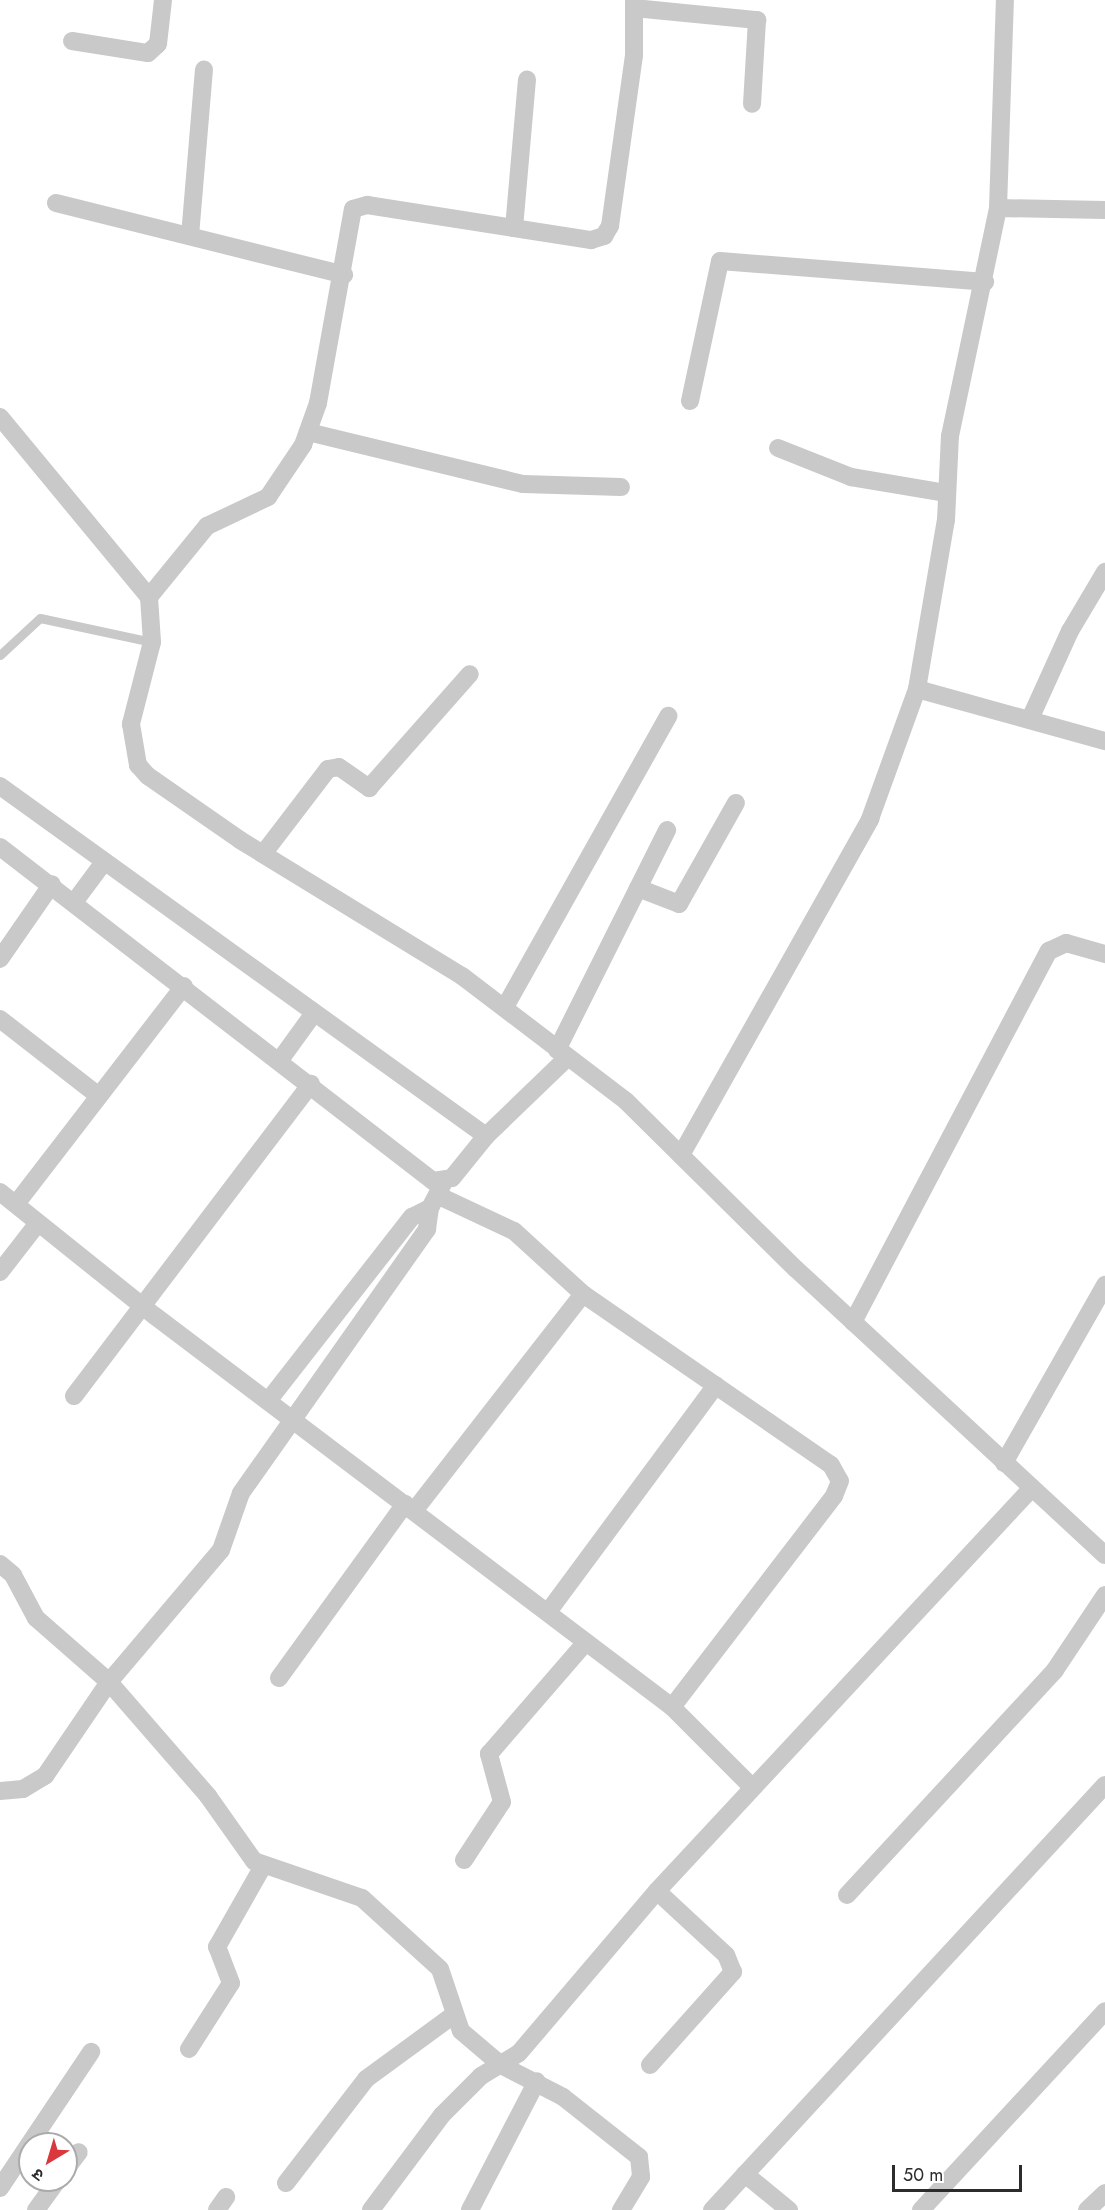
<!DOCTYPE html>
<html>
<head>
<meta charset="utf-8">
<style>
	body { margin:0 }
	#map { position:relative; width:1105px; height:2210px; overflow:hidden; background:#fff; font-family:Jost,"Noto Sans Devanagari",sans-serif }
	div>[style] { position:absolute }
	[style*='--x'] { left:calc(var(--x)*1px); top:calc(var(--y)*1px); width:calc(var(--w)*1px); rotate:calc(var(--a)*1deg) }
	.lane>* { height:9px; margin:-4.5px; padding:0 4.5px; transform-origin:4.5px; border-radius:4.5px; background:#c9c9c9 }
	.street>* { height:18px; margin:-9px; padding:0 9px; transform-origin:9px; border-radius:9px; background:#c9c9c9 }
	span { translate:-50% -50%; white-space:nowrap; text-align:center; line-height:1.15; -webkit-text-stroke:6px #fff; paint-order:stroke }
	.north { position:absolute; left:18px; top:2132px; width:60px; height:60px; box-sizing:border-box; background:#fff; border:2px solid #ababab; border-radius:50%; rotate:218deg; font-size:16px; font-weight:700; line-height:24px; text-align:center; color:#2c2c2c }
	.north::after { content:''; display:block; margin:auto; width:21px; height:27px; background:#d9383d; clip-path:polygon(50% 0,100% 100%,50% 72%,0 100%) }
	.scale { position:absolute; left:892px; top:2165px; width:130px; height:27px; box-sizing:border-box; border:3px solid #2c2c2c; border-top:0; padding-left:8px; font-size:18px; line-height:21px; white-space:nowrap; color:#2c2c2c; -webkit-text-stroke:4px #fff; paint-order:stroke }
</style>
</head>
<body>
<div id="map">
	<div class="lane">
		<i style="--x:0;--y:655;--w:54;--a:-42.8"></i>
		<i style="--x:40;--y:618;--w:115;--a:12.1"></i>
	</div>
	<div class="street">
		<i style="--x:634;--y:8;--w:124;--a:5.6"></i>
		<i style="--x:757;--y:20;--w:84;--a:93.4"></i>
		<i style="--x:72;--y:41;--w:77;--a:9"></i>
		<i style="--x:148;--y:53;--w:13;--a:-42"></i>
		<i style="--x:158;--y:44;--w:44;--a:-83.5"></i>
		<i style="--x:56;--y:203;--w:297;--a:14"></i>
		<i style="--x:998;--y:208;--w:107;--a:1.1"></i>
		<i style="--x:514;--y:228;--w:149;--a:-85"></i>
		<i style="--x:190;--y:236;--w:167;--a:-85.2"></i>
		<i style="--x:690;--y:401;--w:143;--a:-77.9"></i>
		<i style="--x:720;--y:261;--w:266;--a:4.5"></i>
		<i style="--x:0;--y:417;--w:234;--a:50.4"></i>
		<i style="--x:149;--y:597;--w:45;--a:86.2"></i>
		<i style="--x:152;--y:642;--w:85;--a:104.4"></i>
		<i style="--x:131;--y:724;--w:42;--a:80.3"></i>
		<i style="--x:138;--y:765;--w:15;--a:48"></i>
		<i style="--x:148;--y:776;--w:112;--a:34.8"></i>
		<i style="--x:240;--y:840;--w:260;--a:31.5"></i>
		<i style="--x:462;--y:976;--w:206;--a:37.3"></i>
		<i style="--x:626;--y:1101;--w:239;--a:44.7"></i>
		<i style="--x:796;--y:1269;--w:421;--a:42.8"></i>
		<i style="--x:308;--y:432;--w:221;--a:13.6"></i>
		<i style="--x:523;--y:484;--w:98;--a:1.8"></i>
		<i style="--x:778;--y:448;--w:79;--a:21.7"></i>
		<i style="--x:851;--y:477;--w:97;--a:9.5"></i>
		<i style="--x:149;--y:597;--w:92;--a:-50.8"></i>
		<i style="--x:207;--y:526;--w:68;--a:-25.4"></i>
		<i style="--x:268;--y:497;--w:63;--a:-56.1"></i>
		<i style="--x:303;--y:445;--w:45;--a:-70.3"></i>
		<i style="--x:318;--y:403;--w:197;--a:-79.8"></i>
		<i style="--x:353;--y:209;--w:15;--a:-16"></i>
		<i style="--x:367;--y:205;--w:227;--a:8.9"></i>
		<i style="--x:591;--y:240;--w:14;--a:-17"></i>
		<i style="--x:604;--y:236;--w:12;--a:-59"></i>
		<i style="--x:610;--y:226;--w:173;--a:-82"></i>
		<i style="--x:634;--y:55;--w:55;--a:-90"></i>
		<i style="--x:917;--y:689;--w:195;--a:15.5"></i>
		<i style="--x:1030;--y:719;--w:97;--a:-65.6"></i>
		<i style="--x:1070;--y:631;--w:69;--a:-59.3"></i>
		<i style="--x:0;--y:786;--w:599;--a:35.76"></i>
		<i style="--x:0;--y:847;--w:547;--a:37.65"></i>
		<i style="--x:433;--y:1181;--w:19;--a:-9"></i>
		<i style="--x:452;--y:1178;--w:54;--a:-51"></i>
		<i style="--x:486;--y:1136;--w:112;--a:-43.9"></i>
		<i style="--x:263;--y:854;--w:107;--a:-52.6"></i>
		<i style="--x:328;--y:769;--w:11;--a:-10"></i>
		<i style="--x:339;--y:767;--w:37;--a:35"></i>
		<i style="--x:369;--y:788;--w:152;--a:-48.5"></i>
		<i style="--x:638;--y:888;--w:44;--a:21.3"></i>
		<i style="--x:679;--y:904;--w:116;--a:-60.6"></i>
		<i style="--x:75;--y:901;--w:49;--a:-53.4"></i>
		<i style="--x:0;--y:959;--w:91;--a:-55.3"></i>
		<i style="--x:505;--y:1007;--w:334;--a:-60.7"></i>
		<i style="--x:0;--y:1019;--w:125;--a:37.9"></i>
		<i style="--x:557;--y:1050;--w:246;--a:-63.4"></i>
		<i style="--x:280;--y:1060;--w:58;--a:-54.1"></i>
		<i style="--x:681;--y:1155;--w:386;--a:-60.6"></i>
		<i style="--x:870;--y:819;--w:138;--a:-70.1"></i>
		<i style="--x:917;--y:689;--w:171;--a:-80.3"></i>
		<i style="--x:946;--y:520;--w:84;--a:-87.3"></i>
		<i style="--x:950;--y:436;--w:233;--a:-78.1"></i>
		<i style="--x:998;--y:208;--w:208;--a:-88.1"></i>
		<i style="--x:0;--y:1192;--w:198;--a:38.7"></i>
		<i style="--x:155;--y:1316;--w:648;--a:37.1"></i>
		<i style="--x:672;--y:1707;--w:113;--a:45"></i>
		<i style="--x:437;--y:1195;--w:85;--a:25.1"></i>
		<i style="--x:514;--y:1231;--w:93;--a:42.4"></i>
		<i style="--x:583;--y:1294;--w:301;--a:34.6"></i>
		<i style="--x:831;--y:1465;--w:18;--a:61"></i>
		<i style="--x:840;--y:1481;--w:16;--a:112"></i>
		<i style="--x:834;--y:1496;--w:266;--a:127.5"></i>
		<i style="--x:16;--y:1204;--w:275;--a:-52.4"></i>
		<i style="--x:0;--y:1272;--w:62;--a:-52.2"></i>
		<i style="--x:853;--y:1322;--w:420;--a:-62.2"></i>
		<i style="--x:1049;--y:951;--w:19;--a:-25"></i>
		<i style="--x:1066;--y:943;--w:41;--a:15.8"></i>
		<i style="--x:74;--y:1396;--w:392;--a:-52.8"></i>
		<i style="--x:268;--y:1401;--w:234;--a:-52"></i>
		<i style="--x:412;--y:1217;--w:20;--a:-27"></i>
		<i style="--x:1004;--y:1463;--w:205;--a:-60.4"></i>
		<i style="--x:414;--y:1511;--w:275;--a:-52.1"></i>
		<i style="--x:0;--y:1564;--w:17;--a:40"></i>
		<i style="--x:13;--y:1575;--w:49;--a:61.9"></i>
		<i style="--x:36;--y:1618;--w:97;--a:41.2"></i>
		<i style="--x:109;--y:1682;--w:151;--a:49"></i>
		<i style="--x:208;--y:1796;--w:80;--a:54.7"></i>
		<i style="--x:254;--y:1861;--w:114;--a:18.9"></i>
		<i style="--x:362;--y:1898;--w:105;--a:42.3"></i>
		<i style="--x:440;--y:1969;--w:65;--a:71.3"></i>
		<i style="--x:461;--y:2031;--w:52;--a:40.4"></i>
		<i style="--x:501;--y:2065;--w:70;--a:27.3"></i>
		<i style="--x:563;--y:2097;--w:97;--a:38.3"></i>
		<i style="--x:639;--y:2157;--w:20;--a:84"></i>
		<i style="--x:641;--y:2177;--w:39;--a:121"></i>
		<i style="--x:548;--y:1612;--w:282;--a:-53.5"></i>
		<i style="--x:279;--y:1678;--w:215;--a:-54.1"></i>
		<i style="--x:0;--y:1791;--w:23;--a:-5"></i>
		<i style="--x:23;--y:1789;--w:26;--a:-31"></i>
		<i style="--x:45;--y:1776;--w:114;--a:-55.8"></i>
		<i style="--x:109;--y:1682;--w:173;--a:-49.7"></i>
		<i style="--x:221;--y:1550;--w:60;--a:-70.7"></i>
		<i style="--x:241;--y:1493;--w:323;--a:-54.8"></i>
		<i style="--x:427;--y:1229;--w:21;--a:-82"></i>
		<i style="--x:430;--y:1208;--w:27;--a:-62"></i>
		<i style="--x:464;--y:1860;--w:69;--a:-56.8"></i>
		<i style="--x:502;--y:1802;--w:50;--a:-105.2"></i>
		<i style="--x:489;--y:1754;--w:148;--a:-49.1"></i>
		<i style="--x:847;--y:1895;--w:306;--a:-47.2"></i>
		<i style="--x:1055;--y:1670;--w:90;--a:-56.3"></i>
		<i style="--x:189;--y:2049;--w:78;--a:-57.5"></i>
		<i style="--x:231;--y:1983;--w:39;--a:-111"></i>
		<i style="--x:217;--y:1947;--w:93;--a:-60.4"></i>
		<i style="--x:650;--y:2065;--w:125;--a:-48.3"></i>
		<i style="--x:733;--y:1972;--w:18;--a:-112"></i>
		<i style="--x:726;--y:1955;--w:94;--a:-137.2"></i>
		<i style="--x:66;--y:2169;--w:21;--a:-53"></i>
		<i style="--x:745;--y:2174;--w:57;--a:39.3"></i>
		<i style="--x:286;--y:2183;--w:131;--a:-52.4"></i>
		<i style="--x:366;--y:2079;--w:107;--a:-36.2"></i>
		<i style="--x:0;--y:2188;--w:164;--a:-56.2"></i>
		<i style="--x:36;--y:2210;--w:37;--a:-54"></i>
		<i style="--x:217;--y:2210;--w:16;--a:-55"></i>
		<i style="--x:371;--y:2210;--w:119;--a:-53.2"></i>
		<i style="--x:442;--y:2115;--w:55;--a:-45"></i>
		<i style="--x:481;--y:2076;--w:44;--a:-31.2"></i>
		<i style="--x:519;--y:2053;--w:213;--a:-49.6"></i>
		<i style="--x:657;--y:1891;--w:548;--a:-47.07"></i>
		<i style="--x:470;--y:2210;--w:145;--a:-62.6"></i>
		<i style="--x:712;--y:2210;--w:579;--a:-47.24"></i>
		<i style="--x:921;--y:2210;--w:271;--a:-47.2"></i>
		<i style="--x:1087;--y:2210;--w:25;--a:-43"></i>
	</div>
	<div class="north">उ</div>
	<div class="scale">50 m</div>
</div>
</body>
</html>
